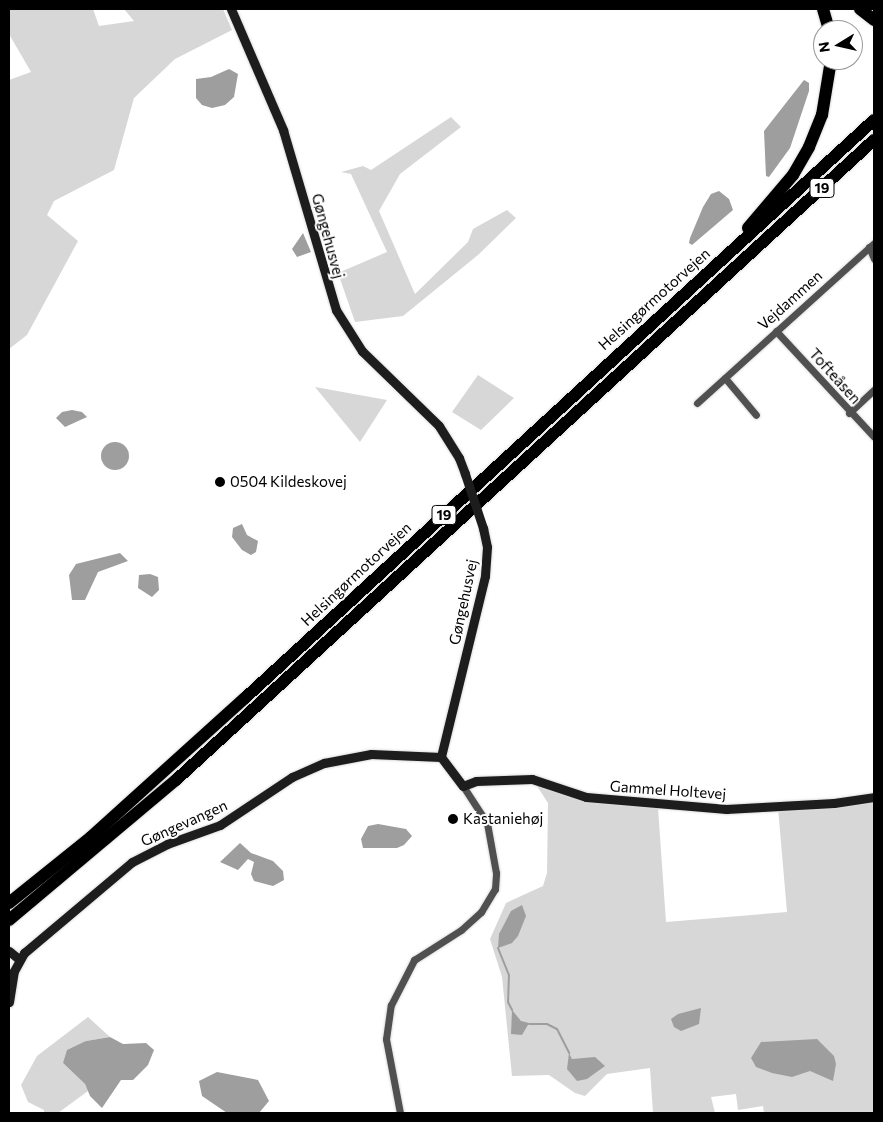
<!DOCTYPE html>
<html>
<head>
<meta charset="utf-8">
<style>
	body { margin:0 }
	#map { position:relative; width:883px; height:1122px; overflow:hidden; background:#fff; font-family:Commissioner,sans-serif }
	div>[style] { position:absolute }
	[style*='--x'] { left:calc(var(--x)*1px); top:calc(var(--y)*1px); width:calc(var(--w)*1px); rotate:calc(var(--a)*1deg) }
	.green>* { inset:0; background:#d7d7d7 }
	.water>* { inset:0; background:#9e9e9e }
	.round { border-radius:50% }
	.stream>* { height:2px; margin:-1px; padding:0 1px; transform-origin:1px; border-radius:1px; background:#9e9e9e }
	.roads { filter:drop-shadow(0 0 1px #dbdbdb) drop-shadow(0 0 1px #dbdbdb) }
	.street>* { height:7px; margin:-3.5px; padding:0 3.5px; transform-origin:3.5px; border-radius:3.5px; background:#505050 }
	.secondary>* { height:9px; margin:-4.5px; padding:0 4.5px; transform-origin:4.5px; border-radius:4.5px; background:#1d1d1d }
	.highway>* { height:12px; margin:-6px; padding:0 6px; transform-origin:6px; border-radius:6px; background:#000 }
	.secondary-bridge>* { height:9px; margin:-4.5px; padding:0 4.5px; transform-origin:4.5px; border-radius:4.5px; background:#1d1d1d }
	.dots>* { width:14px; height:14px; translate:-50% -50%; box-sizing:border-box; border:2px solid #fff; border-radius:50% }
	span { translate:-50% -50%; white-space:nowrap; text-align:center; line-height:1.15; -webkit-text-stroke:4px #fff; paint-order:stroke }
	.shield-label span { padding:1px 4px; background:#fff; border:1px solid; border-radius:4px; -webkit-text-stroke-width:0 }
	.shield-label { font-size:14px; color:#000; font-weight:700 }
	.street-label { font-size:15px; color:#000 }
	.poi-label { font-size:15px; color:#000 }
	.left { translate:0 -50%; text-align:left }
	.frame { position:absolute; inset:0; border:10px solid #000; pointer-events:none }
	.north { position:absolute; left:813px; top:20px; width:50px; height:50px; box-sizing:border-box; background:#fff; border:1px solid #999; border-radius:50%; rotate:261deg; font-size:14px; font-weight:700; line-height:20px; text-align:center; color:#000 }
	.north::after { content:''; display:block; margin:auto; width:18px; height:22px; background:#000; clip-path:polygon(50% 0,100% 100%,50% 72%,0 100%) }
</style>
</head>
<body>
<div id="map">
	<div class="green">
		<i style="clip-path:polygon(9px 9px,93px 9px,99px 26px,134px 21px,124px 9px,223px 9px,232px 30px,175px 59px,134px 98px,114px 170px,54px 201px,47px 215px,78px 241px,27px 335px,9px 349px,9px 80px,31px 72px,9px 34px)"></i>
		<i style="clip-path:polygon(451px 117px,461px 127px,400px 174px,379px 211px,415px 294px,468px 242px,473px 229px,507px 210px,516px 218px,478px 255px,403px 316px,355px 322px,338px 273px,387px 252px,351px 174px,341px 172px,363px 166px,371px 170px)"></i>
		<i style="clip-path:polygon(478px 375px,514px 398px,481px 430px,452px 412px)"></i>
		<i style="clip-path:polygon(315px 387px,387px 400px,360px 442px)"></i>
		<i style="clip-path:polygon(535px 783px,584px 800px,658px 808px,666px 922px,787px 912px,778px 808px,874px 799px,874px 1113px,764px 1113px,763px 1106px,738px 1110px,736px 1094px,711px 1097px,715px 1113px,653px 1113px,650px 1068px,607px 1074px,585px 1096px,575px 1093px,549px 1075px,512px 1076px,502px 977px,490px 939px,506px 903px,543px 886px,547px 873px,548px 803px)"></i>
		<i style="clip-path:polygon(88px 1017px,110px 1037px,86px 1041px,63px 1063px,85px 1084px,88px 1091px,58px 1113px,44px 1113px,44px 1110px,28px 1102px,21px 1085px,37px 1056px)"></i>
	</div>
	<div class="water">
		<i style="clip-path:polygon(229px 69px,238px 74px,234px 97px,225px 105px,212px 108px,202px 105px,196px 98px,196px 79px,211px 77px)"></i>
		<i style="clip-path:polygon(804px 80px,809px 83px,809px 91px,790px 148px,769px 177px,766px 176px,764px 131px)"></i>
		<i style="clip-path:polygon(719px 191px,729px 199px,733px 210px,692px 245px,689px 243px,690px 238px,703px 207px,711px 194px)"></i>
		<i style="clip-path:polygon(303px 233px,311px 252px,297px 257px,292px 249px)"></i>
		<i style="clip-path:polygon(72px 410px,82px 412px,87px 417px,65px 427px,56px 418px,62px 412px)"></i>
		<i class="round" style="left:101px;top:442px;width:28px;height:28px"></i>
		<i style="clip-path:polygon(242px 524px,247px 535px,258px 541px,256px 552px,251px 555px,242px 550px,232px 537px,233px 528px)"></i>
		<i style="clip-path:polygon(120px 553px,128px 561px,98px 572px,85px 600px,72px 600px,69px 575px,76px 564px)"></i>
		<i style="clip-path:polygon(150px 574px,158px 577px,159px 590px,152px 597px,138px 588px,139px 575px)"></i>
		<i style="clip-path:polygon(378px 824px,406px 829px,412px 836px,404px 845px,397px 848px,363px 848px,361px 839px,368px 826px)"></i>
		<i style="clip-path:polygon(240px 843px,251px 853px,273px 861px,283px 871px,284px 880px,273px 886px,254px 881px,251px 874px,254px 862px,248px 859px,238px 870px,220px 862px)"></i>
		<i style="clip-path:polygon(522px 905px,526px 916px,518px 936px,512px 943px,498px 948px,499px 934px,511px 911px)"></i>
		<i style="clip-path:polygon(701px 1008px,699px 1024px,681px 1031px,674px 1027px,671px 1019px,678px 1014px)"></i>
		<i style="clip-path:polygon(512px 1010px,521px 1021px,529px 1023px,522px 1035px,511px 1034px)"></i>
		<i style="clip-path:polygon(110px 1037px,123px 1044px,146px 1043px,154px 1050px,148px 1065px,133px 1080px,121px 1080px,102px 1108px,90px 1096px,85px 1084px,63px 1063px,67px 1050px,86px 1041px)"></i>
		<i style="clip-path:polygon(817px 1039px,834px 1056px,836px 1064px,833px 1081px,810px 1071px,792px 1077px,772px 1073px,756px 1067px,751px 1058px,761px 1042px)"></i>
		<i style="clip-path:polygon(569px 1053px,572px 1059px,595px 1057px,605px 1066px,587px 1079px,577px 1081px,567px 1069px)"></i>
		<i style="clip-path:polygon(217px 1072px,258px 1080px,269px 1101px,259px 1113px,227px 1113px,202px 1096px,199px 1081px)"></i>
	</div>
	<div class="stream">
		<i style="--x:498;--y:948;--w:29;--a:68"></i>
		<i style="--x:509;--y:975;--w:27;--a:92"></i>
		<i style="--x:508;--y:1002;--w:9;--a:63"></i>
		<i style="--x:529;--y:1024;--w:18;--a:0"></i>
		<i style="--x:547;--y:1024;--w:11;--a:27"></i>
		<i style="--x:557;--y:1029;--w:27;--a:63"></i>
	</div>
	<div class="roads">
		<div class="street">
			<i style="--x:869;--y:247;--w:13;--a:67"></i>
			<i style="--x:776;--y:331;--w:144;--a:47.2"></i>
			<i style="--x:725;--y:378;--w:48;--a:50"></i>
			<i style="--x:697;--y:403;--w:239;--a:-42.1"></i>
			<i style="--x:849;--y:413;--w:34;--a:-43"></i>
			<i style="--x:400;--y:1113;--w:75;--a:-100.7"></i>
			<i style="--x:386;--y:1039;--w:34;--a:-82"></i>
			<i style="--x:391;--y:1005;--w:51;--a:-62.9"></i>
			<i style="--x:414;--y:960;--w:56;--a:-32.6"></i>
			<i style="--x:461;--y:930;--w:27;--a:-42"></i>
			<i style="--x:481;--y:912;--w:27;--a:-59"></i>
			<i style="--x:495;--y:889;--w:16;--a:-86"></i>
			<i style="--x:496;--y:873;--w:51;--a:-100.2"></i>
			<i style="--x:487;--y:823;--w:44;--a:-123"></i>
		</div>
		<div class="secondary">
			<i style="--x:231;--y:9;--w:132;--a:66.7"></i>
			<i style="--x:283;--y:130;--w:188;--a:73.6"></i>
			<i style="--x:336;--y:310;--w:49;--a:57.6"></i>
			<i style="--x:362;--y:351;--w:107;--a:44.2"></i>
			<i style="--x:439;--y:426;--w:38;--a:58"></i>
			<i style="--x:459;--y:458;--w:17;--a:69"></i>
			<i style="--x:483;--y:528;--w:19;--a:78"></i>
			<i style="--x:487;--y:547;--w:29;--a:94"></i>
			<i style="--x:485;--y:576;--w:186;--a:103.7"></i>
			<i style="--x:441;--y:757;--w:36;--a:53"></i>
			<i style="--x:463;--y:786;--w:14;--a:-21"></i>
			<i style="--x:476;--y:781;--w:56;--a:-2"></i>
			<i style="--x:532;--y:779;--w:57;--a:18.4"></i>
			<i style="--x:586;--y:797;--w:141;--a:4.9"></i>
			<i style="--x:726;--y:809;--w:108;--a:-3.2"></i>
			<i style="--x:834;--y:803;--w:40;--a:-8.5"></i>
			<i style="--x:9;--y:951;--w:13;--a:39"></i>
			<i style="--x:9;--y:1002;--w:31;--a:-81"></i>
			<i style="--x:14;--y:971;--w:21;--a:-61"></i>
			<i style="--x:24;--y:953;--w:141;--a:-40.1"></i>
			<i style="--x:132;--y:862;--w:39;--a:-27"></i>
			<i style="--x:167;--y:844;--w:56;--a:-19.7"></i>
			<i style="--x:220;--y:825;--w:87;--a:-33.7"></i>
			<i style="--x:292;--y:777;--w:35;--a:-24"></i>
			<i style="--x:324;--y:763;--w:48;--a:-10.8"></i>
			<i style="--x:371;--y:754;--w:70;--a:2.5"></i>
		</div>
		<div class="highway">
			<i style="--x:823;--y:9;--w:22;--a:74"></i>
			<i style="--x:860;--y:9;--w:18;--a:38"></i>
			<i style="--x:748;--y:228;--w:70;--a:-49.7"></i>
			<i style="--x:793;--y:175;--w:32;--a:-60"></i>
			<i style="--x:809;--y:147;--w:35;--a:-68"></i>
			<i style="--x:822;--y:115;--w:56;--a:-80.7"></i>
			<i style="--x:9;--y:903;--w:105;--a:-38.8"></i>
			<i style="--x:91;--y:837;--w:207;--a:-42.1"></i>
			<i style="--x:245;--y:698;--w:854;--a:-42.58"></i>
			<i style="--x:9;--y:920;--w:218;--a:-40"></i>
			<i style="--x:176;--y:780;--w:947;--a:-42.52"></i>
		</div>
	</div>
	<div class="secondary-bridge">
		<i style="--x:465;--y:474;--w:57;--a:71.6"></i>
	</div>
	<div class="dots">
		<i style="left:220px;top:482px;background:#000"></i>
		<i style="left:453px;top:819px;background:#000"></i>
	</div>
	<div class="shield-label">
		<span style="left:822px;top:188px">19</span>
		<span style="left:444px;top:515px">19</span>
	</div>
	<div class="street-label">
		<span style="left:328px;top:236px;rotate:75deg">Gøngehusvej</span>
		<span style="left:654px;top:299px;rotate:-42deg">Helsingørmotorvejen</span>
		<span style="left:790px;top:300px;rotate:-42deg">Vejdammen</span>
		<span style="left:835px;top:376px;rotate:48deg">Tofteåsen</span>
		<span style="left:356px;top:574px;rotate:-43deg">Helsingørmotorvejen</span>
		<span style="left:463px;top:602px;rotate:-78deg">Gøngehusvej</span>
		<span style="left:668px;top:790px;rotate:4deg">Gammel Holtevej</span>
		<span style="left:184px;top:823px;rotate:-24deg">Gøngevangen</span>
	</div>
	<div class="poi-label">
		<span class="left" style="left:230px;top:482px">0504 Kildeskovej</span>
		<span class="left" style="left:463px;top:819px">Kastaniehøj</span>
	</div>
	<div class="frame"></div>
	<div class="north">N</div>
</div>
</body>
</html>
